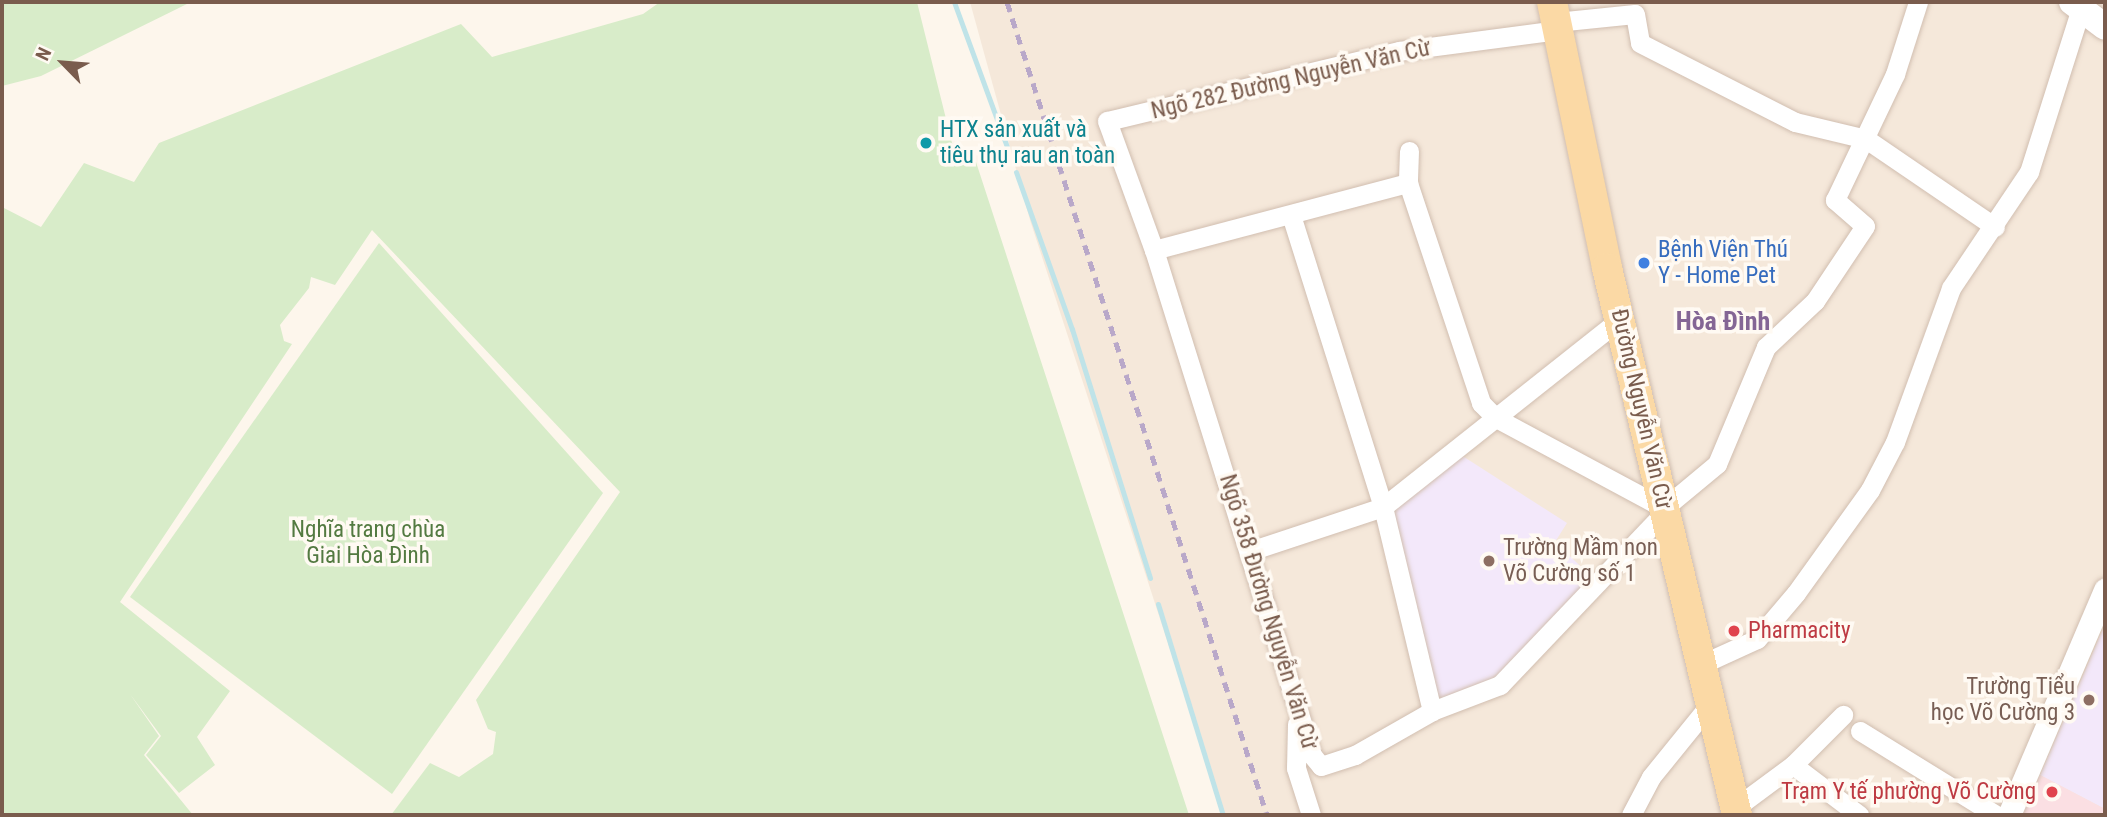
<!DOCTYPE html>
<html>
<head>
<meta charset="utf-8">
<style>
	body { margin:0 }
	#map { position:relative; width:2107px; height:817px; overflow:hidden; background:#fdf6ec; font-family:"Roboto Condensed",sans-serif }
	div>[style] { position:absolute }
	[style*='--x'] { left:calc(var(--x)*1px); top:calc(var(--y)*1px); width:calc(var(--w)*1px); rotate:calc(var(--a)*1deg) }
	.residential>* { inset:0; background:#f5e8da }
	.education>* { inset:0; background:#f3e8fa }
	.medical>* { inset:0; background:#fbdfe3 }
	.green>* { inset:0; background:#d8ecc9 }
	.stream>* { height:5px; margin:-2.5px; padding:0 2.5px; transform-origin:2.5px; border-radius:2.5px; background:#bfe3e8 }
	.roads { filter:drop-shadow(0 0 2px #d1beb0) drop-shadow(0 0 2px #d1beb0) }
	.minor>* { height:19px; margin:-9.5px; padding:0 9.5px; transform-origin:9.5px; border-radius:9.5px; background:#fff }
	.tertiary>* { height:23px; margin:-11.5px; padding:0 11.5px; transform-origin:11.5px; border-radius:11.5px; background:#fff }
	.secondary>* { height:26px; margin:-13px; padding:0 13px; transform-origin:13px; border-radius:13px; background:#fff }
	.primary>* { height:30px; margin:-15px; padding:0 15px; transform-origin:15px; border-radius:15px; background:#fbd9a5 }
	.rail>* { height:5px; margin-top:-2.5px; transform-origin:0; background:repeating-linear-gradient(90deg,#b9a8c9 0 10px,transparent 0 17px) }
	.dots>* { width:19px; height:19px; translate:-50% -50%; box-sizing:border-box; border:4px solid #fffaf3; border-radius:50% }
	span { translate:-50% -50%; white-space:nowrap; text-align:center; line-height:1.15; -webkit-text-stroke:7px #fffaf3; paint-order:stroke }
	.street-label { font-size:23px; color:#7a5c4d }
	.culture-label { font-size:23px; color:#0d838f }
	.left { translate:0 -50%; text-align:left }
	.shop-label { font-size:23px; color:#366cbe }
	.park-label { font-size:23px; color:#537a41 }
	.education-label { font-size:23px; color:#785e54 }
	.right { translate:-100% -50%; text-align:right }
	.health-label { font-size:23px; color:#be3a42 }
	.quarter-label { font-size:26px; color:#846695; font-weight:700 }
	.frame { position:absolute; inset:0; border:4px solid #7a5c4d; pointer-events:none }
	.north { position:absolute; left:28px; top:28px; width:70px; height:70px; -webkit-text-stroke:5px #fffaf3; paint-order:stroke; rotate:295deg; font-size:19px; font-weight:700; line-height:28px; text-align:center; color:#7a5c4d }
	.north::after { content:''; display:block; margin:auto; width:24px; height:32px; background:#7a5c4d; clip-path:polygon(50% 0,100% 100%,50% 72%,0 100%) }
</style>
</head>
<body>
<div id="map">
	<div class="residential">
		<i style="clip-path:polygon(970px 2px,2105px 2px,2105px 815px,1224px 815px,1030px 220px)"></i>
	</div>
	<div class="education">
		<i style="clip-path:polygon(1461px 455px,1567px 523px,1555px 542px,1596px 581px,1499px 680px,1434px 701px,1390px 508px)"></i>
		<i style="clip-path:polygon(2105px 624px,2105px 809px,2040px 775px)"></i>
	</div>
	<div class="medical">
		<i style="clip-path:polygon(2040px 775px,2105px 809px,2105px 815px,2021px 815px)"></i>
	</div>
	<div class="green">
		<i style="clip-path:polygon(2px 2px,191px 2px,41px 76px,2px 86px)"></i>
		<i style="clip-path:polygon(660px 2px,917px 2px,955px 155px,976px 162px,1189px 815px,391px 815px,430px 763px,459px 777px,493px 754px,496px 732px,488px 729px,476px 700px,620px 492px,372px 230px,335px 285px,311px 277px,309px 288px,280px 325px,284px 341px,292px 344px,120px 602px,230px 691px,197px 737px,215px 765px,179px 793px,146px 755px,161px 736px,130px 694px,159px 736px,144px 755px,193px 815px,2px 815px,2px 207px,41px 227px,84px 163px,134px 182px,159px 143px,461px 24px,492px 57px,643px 14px)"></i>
		<i style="clip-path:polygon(379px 243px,603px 493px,392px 794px,130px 597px)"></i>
	</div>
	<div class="stream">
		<i style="--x:954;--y:2;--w:154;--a:69.9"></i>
		<i style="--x:1016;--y:172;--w:167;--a:70.4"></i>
		<i style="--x:1072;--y:329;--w:261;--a:72.6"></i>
		<i style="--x:1158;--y:604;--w:221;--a:72.9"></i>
	</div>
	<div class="roads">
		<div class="minor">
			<i style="--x:1556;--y:22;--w:79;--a:-5.8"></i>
			<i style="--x:1635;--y:14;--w:29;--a:80"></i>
			<i style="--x:1640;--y:43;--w:174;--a:27"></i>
			<i style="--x:1795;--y:122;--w:73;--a:13.5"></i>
			<i style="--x:1866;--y:139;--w:156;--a:34.3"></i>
			<i style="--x:1558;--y:30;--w:160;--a:172.5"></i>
			<i style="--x:1399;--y:51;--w:300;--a:166.5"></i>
			<i style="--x:1107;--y:121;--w:137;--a:70"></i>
			<i style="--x:1154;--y:250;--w:529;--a:72.63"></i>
			<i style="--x:1312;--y:755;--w:14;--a:51"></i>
			<i style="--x:1321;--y:766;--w:36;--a:-18"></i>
			<i style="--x:1355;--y:755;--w:89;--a:-29.7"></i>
			<i style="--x:1432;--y:711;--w:73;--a:-20.9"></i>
			<i style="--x:1500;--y:685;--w:239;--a:-46.4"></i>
			<i style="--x:1409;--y:151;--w:32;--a:92"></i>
			<i style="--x:1408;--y:183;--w:232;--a:71.6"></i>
			<i style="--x:1481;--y:403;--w:21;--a:45"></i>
			<i style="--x:1496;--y:418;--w:191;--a:28.2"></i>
			<i style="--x:1664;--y:508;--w:69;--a:-39.7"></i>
			<i style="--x:1717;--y:464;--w:127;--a:-67.3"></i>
			<i style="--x:1766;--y:347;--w:67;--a:-43.2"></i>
			<i style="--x:1815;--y:301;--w:90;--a:-56.3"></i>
			<i style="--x:1865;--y:226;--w:40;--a:-139"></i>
			<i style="--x:1835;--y:200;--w:140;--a:-64.5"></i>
			<i style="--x:1895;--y:74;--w:76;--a:-72.3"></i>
			<i style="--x:1291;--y:215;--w:306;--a:72.5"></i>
			<i style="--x:1383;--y:507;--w:210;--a:76.5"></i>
			<i style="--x:1154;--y:250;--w:263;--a:-14.8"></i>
			<i style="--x:1250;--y:551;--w:140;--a:-18.3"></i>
			<i style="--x:1383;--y:507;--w:303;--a:-38.4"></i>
			<i style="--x:1702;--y:664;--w:60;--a:-24.4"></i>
			<i style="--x:1757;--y:639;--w:60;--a:-49.7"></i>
			<i style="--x:1796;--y:593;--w:127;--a:-54.3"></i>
			<i style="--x:1870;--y:490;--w:54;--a:-62.5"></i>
			<i style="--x:1895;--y:442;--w:164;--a:-70"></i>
			<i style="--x:1951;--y:288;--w:140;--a:-56.1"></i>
			<i style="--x:2029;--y:172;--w:178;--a:-72.4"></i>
			<i style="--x:1297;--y:724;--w:44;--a:91.3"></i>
			<i style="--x:1296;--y:768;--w:49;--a:72.3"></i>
			<i style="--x:1860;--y:731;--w:160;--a:31.7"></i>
			<i style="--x:1793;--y:765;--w:71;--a:-45"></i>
			<i style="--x:1735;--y:808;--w:72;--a:-36.6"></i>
			<i style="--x:1793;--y:765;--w:83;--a:37.1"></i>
			<i style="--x:1631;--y:815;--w:43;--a:-62.2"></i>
			<i style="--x:1651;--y:777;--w:95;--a:-51"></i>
		</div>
		<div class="tertiary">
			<i style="--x:2009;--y:815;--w:245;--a:-66.9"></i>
		</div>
		<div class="secondary">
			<i style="--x:2072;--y:2;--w:41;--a:37.1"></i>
		</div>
		<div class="primary">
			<i style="--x:1552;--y:2;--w:272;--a:78.3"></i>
			<i style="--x:1607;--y:268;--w:562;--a:76.63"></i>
		</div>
	</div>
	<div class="rail">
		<i style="--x:1007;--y:2;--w:854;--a:72.27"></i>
	</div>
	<div class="dots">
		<i style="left:926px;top:143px;background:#0f9aa8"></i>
		<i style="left:1644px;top:263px;background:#3f7fe0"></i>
		<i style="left:1489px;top:561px;background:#8d6e63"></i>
		<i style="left:1734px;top:631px;background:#e0444e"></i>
		<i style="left:2089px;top:700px;background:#8d6e63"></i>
		<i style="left:2052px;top:792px;background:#e0444e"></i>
	</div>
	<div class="street-label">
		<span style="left:1291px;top:80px;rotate:-13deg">Ngõ 282 Đường Nguyễn Văn Cừ</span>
		<span style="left:1641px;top:409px;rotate:77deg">Đường Nguyễn Văn Cừ</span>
		<span style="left:1268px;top:612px;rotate:73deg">Ngõ 358 Đường Nguyễn Văn Cừ</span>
	</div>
	<div class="culture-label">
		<span class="left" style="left:940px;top:143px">HTX sản xuất và<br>tiêu thụ rau an toàn</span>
	</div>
	<div class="shop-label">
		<span class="left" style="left:1658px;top:263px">Bệnh Viện Thú<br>Y - Home Pet</span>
	</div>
	<div class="park-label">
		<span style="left:368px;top:543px">Nghĩa trang chùa<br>Giai Hòa Đình</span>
	</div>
	<div class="education-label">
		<span class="left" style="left:1503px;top:561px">Trường Mầm non<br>Võ Cường số 1</span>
		<span class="right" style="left:2075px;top:700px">Trường Tiểu<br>học Võ Cường 3</span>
	</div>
	<div class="health-label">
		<span class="left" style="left:1748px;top:631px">Pharmacity</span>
		<span class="right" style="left:2036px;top:792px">Trạm Y tế phường Võ Cường</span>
	</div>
	<div class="quarter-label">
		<span style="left:1723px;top:322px">Hòa Đình</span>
	</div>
	<div class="frame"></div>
	<div class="north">N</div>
</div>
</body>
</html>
